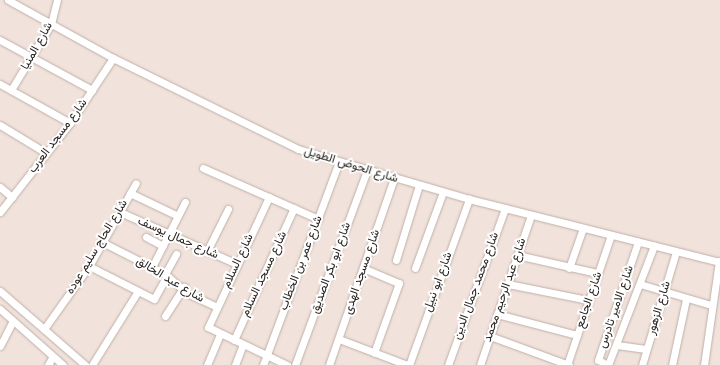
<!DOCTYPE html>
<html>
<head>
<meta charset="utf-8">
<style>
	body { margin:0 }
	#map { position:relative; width:720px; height:365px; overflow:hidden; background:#f1e2db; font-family:Helvetica,Vazirmatn,sans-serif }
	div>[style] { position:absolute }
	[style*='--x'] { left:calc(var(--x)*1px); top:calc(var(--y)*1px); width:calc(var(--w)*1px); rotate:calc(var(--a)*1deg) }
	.roads { filter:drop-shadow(0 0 1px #beb0a8) drop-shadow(0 0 1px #beb0a8) }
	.minor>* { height:7px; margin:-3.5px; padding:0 3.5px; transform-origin:3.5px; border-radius:3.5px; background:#fff }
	span { translate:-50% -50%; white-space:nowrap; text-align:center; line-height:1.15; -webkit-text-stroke:4px #fff; paint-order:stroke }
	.street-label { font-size:12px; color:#282320 }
</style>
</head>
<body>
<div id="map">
	<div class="roads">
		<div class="minor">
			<i style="--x:8;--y:0;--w:120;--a:28.9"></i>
			<i style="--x:113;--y:58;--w:206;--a:26.2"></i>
			<i style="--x:298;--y:149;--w:178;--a:16.3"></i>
			<i style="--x:469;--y:199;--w:259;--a:14.1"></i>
			<i style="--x:0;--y:40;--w:105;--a:28.5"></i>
			<i style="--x:0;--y:84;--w:80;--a:29.1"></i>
			<i style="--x:11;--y:90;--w:77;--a:-58.8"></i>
			<i style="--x:51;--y:24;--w:25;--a:-76"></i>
			<i style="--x:0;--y:125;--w:54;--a:31.3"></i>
			<i style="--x:203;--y:168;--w:126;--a:23.9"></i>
			<i style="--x:0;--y:187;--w:16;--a:40"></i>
			<i style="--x:130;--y:193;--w:53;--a:25.6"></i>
			<i style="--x:269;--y:197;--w:144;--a:115.1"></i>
			<i style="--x:208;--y:327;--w:88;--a:25.7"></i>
			<i style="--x:0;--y:212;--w:113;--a:-51.8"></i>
			<i style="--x:70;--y:123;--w:78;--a:-56.5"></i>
			<i style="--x:120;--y:212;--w:128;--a:24"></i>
			<i style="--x:146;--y:237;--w:19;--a:28"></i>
			<i style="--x:102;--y:242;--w:71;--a:26.9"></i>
			<i style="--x:165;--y:274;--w:29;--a:41"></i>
			<i style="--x:187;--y:293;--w:33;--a:25"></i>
			<i style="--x:207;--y:251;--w:47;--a:-63.4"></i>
			<i style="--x:517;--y:255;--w:82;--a:12.7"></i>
			<i style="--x:396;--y:260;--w:78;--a:-73"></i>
			<i style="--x:89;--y:266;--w:73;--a:26.9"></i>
			<i style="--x:154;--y:299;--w:26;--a:-61"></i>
			<i style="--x:152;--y:267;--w:73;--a:-63.1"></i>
			<i style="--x:363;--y:268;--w:39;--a:23"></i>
			<i style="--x:399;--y:283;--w:74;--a:109.7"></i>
			<i style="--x:415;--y:268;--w:81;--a:-69.8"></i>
			<i style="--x:569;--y:268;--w:42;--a:-70.7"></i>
			<i style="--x:165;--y:274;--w:23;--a:-61"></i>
			<i style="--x:508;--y:284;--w:82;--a:11.3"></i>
			<i style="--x:640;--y:284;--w:74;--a:16.5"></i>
			<i style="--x:0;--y:291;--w:113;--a:41"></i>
			<i style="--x:0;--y:309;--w:84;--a:41.6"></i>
			<i style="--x:497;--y:314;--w:83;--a:14.7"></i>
			<i style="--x:165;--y:316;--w:35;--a:-57"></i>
			<i style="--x:44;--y:329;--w:77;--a:-54.5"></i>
			<i style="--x:89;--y:266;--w:95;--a:-60.5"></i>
			<i style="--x:490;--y:336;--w:84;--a:20.2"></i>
			<i style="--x:339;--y:339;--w:73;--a:20.9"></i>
			<i style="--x:234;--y:340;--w:145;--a:-65.6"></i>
			<i style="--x:617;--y:345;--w:29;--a:8"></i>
			<i style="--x:0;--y:346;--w:28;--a:-63"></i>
			<i style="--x:48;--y:365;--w:10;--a:-61"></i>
			<i style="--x:92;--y:365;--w:87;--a:-58.1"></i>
			<i style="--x:207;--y:365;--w:34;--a:-67"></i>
			<i style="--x:235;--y:365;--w:22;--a:-69"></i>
			<i style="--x:263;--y:365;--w:217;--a:-69.5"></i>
			<i style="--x:295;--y:365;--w:208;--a:-69.7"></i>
			<i style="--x:329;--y:365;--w:198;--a:-70.8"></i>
			<i style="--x:409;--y:365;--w:177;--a:-70.1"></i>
			<i style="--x:448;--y:365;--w:167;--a:-70"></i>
			<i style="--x:480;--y:365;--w:158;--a:-71.2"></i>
			<i style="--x:567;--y:365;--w:137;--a:-71.3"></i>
			<i style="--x:608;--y:365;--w:11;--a:-153"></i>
			<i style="--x:598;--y:360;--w:125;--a:-71.3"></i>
			<i style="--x:608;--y:365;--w:128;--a:-68.9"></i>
			<i style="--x:642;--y:365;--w:118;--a:-73.3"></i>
			<i style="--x:672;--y:365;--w:67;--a:-78"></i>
			<i style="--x:704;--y:365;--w:105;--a:-81.8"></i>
		</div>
	</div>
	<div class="street-label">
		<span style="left:37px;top:46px;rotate:-61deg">شارع المنيا</span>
		<span style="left:58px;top:136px;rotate:-53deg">شارع مسجد العرب</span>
		<span style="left:351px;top:165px;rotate:17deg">شارع الحوض الطويل</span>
		<span style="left:178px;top:238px;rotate:24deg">شارع جمال يوسف</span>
		<span style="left:97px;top:247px;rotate:-59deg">شارع الحاج سليم عوده</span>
		<span style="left:238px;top:261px;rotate:-65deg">شارع السلام</span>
		<span style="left:301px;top:263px;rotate:-69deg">شارع عمر بن الخطاب</span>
		<span style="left:331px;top:268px;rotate:-70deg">شارع ابو بكر الصديق</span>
		<span style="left:362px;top:272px;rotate:-71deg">شارع مسجد الهدى</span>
		<span style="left:264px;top:274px;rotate:-65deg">شارع مسجد السلام</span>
		<span style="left:170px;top:280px;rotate:31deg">شارع عبد الخالق</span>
		<span style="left:438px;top:282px;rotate:-70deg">شارع ابو نبيل</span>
		<span style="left:476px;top:286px;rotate:-70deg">شارع محمد جمال الدين</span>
		<span style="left:505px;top:290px;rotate:-71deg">شارع عبد الرحيم محمد</span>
		<span style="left:589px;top:300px;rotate:-71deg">شارع الجامع</span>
		<span style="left:616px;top:307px;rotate:-71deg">شارع الامير تادرس</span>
		<span style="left:659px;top:308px;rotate:-73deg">شارع الزهور</span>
	</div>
</div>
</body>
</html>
